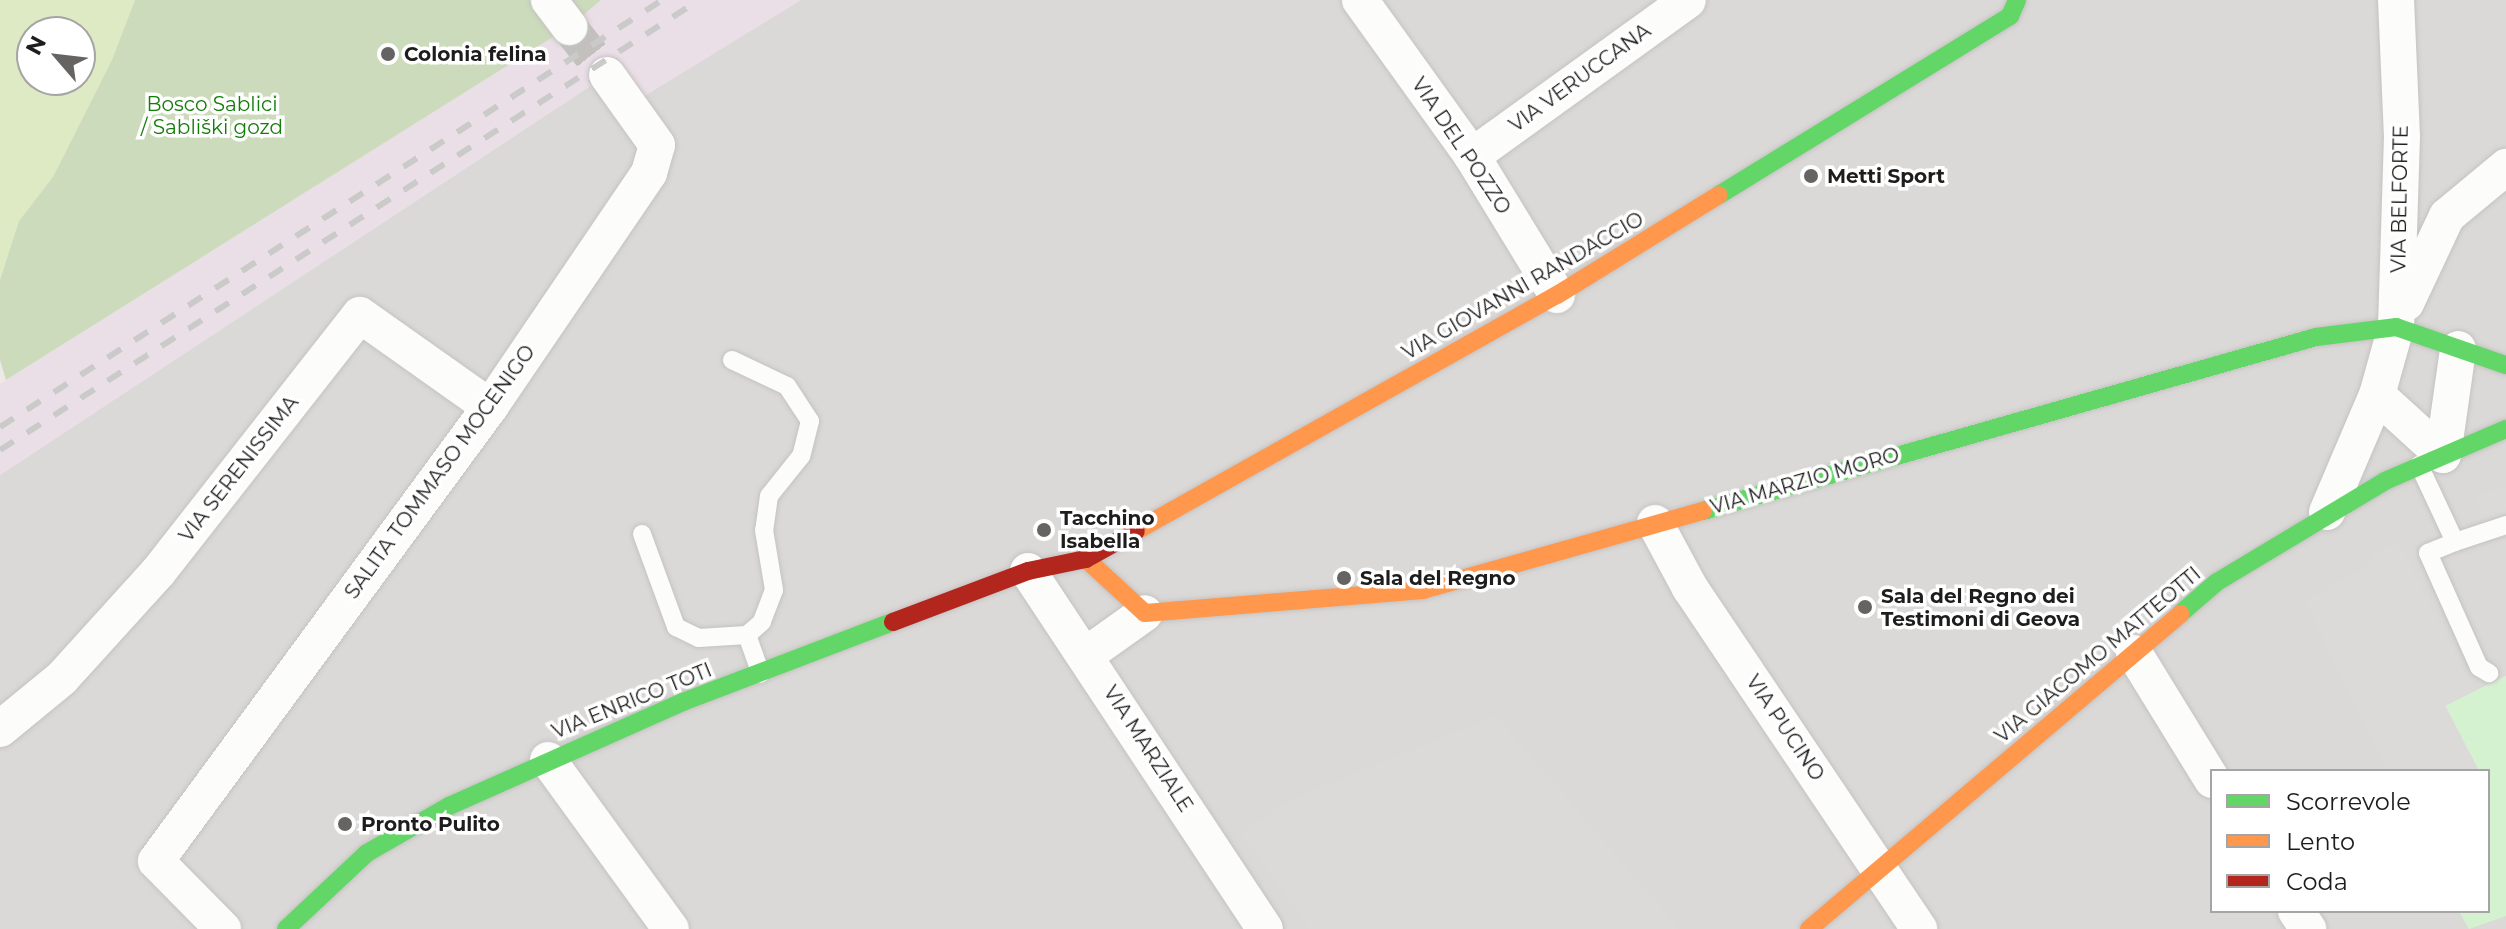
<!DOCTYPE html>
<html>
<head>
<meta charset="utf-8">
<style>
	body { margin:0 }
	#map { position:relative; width:2506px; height:929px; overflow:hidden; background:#ece9e6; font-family:Montserrat,sans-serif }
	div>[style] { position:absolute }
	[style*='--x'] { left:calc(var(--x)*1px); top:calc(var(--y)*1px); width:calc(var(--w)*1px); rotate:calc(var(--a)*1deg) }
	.residential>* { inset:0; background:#dbd9d7 }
	.industrial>* { inset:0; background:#eadee7 }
	.grass>* { inset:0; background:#deeac3 }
	.forest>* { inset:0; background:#cbdbbb }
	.park>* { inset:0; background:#d5f2d0 }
	.parking>* { inset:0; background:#dcdad9 }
	.street-tunnel>* { height:36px; margin-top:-18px; transform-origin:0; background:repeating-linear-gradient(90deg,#c3c0be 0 36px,transparent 0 54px) }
	.roads { filter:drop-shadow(0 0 2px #c4c3c2) drop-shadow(0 0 2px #c4c3c2) }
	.lane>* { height:18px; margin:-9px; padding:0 9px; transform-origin:9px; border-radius:9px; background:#fcfcfb }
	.street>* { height:36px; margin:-18px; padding:0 18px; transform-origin:18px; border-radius:18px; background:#fcfcfb }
	.fast>* { height:18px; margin:-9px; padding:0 9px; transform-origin:9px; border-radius:9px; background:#63d668 }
	.slow>* { height:18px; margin:-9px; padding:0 9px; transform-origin:9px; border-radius:9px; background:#ff974d }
	.jam>* { height:18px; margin:-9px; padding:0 9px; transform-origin:9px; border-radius:9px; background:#b3261e }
	.rail>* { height:6px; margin-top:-3px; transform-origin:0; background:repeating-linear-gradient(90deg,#cacac9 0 16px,transparent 0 32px) }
	.dots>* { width:22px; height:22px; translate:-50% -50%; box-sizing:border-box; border:4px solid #fff; border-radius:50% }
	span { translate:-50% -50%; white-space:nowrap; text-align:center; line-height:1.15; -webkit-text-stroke:7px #fff; paint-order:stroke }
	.poi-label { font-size:20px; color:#1d1d1d; font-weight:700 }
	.left { translate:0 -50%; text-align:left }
	.street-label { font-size:20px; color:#1d1d1d }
	.park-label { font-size:20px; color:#137d09 }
	.legend { position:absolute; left:2210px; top:769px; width:280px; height:144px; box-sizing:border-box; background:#fff; border:2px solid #a5a5a5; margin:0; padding:10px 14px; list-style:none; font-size:24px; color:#1d1d1d }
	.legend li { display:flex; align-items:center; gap:16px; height:40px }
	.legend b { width:40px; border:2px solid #a5a5a5 }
	.north { position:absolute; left:16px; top:16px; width:80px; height:80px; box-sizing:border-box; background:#fff; border:2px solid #a5a5a5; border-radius:50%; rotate:298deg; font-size:22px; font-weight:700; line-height:32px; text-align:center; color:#1d1d1d }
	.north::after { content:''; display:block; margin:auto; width:28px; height:36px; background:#656463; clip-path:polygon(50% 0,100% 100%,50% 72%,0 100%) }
</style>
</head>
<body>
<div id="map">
	<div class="residential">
		<i style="clip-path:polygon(evenodd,801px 0,2506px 0,2506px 929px,0 929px,0 475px,607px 75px,643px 96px,801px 0,2212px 771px,2488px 771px,2488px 911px,2212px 911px,2212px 771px)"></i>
	</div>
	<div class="industrial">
		<i style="clip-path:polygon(601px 0,801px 0,643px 97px,607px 75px,0 475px,0 384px,569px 27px)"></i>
	</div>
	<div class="grass">
		<i style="clip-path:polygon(evenodd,0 0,135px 0,112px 60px,53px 177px,19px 221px,0 280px,0 0,32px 32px,80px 32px,80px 80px,32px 80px,32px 32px)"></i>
	</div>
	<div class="forest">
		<i style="clip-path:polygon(135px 0,601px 0,569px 27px,6px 380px,0 360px,0 280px,19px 221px,53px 177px,112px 60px)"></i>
	</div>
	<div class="park">
		<i style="clip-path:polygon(2506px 676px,2506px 916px,2469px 929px,2459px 911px,2488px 911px,2488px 771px,2479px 771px,2445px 705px)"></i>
	</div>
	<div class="parking">
		<i style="clip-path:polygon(2506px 486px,2506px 514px,2485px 520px,2474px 496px)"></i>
		<i style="clip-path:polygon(2398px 542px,2475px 691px,2445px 706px,2479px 771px,2387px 771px,2305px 601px,2370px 564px,2375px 553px)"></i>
		<i style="clip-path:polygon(1496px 716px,1679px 929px,1310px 929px,1241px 833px,1290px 800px)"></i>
	</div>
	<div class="street-tunnel">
		<i style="--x:569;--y:27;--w:61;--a:51.6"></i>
	</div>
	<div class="roads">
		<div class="lane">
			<i style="--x:732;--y:360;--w:61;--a:25.3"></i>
			<i style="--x:787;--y:386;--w:42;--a:56.7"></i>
			<i style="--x:810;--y:421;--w:36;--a:104"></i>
			<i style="--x:801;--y:456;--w:51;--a:128.7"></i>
			<i style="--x:769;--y:496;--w:34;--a:98"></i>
			<i style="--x:764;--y:530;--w:61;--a:80.5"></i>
			<i style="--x:774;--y:590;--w:34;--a:111"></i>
			<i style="--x:762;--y:622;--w:20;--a:139"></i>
			<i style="--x:747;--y:635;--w:41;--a:70.3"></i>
			<i style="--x:2419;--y:465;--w:85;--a:64.9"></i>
			<i style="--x:2455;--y:542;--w:29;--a:158"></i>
			<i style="--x:2428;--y:553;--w:125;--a:65.9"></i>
			<i style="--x:2479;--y:667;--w:12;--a:31"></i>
			<i style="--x:642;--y:534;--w:99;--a:69.9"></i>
			<i style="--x:676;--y:627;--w:25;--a:26"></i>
			<i style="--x:699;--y:638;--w:48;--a:-3.6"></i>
			<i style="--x:2455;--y:542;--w:54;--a:-18.4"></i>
		</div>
		<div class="street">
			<i style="--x:549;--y:0;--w:34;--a:53"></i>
			<i style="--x:1360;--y:0;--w:192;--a:54.3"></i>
			<i style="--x:1472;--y:156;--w:163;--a:58.6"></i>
			<i style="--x:1472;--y:156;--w:266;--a:-35.8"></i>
			<i style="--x:2406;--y:303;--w:96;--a:-64.8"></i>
			<i style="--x:2447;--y:216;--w:77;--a:-39.7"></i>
			<i style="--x:2377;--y:395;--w:89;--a:42.3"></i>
			<i style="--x:2443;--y:455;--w:107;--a:-81.9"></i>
			<i style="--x:2327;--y:512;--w:127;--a:-66.9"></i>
			<i style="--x:2377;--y:395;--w:71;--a:-74.4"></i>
			<i style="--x:2396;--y:327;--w:190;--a:-88.2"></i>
			<i style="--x:2402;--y:137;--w:137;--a:-92.5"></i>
			<i style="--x:1655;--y:523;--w:74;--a:61.7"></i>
			<i style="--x:1690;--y:588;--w:411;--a:56.1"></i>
			<i style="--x:1028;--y:571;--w:429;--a:56.5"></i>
			<i style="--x:2134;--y:653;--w:149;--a:58.4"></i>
			<i style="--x:1086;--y:655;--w:72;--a:-35.4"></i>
			<i style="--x:0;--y:729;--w:80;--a:-39.4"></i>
			<i style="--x:62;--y:678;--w:144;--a:-47.8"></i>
			<i style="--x:159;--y:571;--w:325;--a:-51.9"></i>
			<i style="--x:360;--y:315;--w:159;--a:35.3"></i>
			<i style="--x:548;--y:760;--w:209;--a:54"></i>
			<i style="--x:2296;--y:911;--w:22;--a:56"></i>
			<i style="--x:223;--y:929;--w:95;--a:-134.6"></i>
			<i style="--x:156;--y:861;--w:564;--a:-53.66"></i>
			<i style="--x:490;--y:407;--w:283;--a:-55.8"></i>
			<i style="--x:649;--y:173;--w:29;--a:-74"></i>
			<i style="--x:657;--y:145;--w:86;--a:-125.5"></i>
		</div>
		<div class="fast">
			<i style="--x:1719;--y:195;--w:342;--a:-31.6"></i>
			<i style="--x:2010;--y:16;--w:17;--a:-66"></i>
			<i style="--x:1703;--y:511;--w:637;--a:-15.85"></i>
			<i style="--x:2316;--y:337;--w:81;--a:-7.1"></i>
			<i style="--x:2396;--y:327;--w:116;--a:19.1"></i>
			<i style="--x:2180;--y:614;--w:49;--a:-40.9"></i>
			<i style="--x:2217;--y:582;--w:196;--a:-31"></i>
			<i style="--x:2385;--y:481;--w:132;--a:-23.3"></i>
			<i style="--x:286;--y:929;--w:111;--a:-43.2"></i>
			<i style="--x:367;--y:853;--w:95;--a:-29.8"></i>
			<i style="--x:449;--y:806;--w:256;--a:-24"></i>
			<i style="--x:683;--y:702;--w:225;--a:-20.9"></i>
		</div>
		<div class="slow">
			<i style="--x:1136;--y:531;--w:483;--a:-29.3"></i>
			<i style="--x:1557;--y:295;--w:190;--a:-31.7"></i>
			<i style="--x:1086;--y:559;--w:80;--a:42.5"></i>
			<i style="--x:1145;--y:613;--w:279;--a:-4.7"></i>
			<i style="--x:1423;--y:590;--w:291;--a:-15.8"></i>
			<i style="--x:1809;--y:929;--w:487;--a:-40.3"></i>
		</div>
		<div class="jam">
			<i style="--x:893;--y:622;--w:144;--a:-20.7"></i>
			<i style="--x:1028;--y:571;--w:59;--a:-11.7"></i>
			<i style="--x:1086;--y:559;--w:57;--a:-29.2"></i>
		</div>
	</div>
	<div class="rail">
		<i style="--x:0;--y:427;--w:788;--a:-32.82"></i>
		<i style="--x:0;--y:450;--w:831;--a:-32.77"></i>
	</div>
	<div class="dots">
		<i style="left:388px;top:54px;background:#656463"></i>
		<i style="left:1811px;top:176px;background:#656463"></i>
		<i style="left:1044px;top:530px;background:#656463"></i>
		<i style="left:1344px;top:578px;background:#656463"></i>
		<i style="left:1865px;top:607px;background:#656463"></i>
		<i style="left:345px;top:824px;background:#656463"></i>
	</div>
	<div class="poi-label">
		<span class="left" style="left:404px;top:54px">Colonia felina</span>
		<span class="left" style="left:1827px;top:176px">Metti Sport</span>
		<span class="left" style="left:1060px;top:530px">Tacchino<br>Isabella</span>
		<span class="left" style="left:1360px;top:578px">Sala del Regno</span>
		<span class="left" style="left:1881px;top:608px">Sala del Regno dei<br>Testimoni di Geova</span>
		<span class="left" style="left:361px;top:824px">Pronto Pulito</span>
	</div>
	<div class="street-label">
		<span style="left:1580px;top:78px;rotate:-36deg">VIA VERUCCANA</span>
		<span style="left:1461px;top:146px;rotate:56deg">VIA DEL POZZO</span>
		<span style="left:2400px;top:199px;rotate:-89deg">VIA BELFORTE</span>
		<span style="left:1523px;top:286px;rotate:-30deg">VIA GIOVANNI RANDACCIO</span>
		<span style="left:239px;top:469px;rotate:-52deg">VIA SERENISSIMA</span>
		<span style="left:440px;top:472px;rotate:-54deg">SALITA TOMMASO MOCENIGO</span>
		<span style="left:1805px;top:481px;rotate:-16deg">VIA MARZIO MORO</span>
		<span style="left:2098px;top:655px;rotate:-40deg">VIA GIACOMO MATTEOTTI</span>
		<span style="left:632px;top:701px;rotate:-22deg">VIA ENRICO TOTI</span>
		<span style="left:1785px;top:728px;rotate:56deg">VIA PUCINO</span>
		<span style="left:1148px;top:749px;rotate:57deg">VIA MARZIALE</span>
	</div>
	<div class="park-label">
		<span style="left:212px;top:116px">Bosco Sablici<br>/ Sabliški gozd</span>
	</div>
	<ul class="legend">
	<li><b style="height:10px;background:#63d668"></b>Scorrevole</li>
	<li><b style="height:10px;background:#ff974d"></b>Lento</li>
	<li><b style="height:10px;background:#b3261e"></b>Coda</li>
	</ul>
	<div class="north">N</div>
</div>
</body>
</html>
